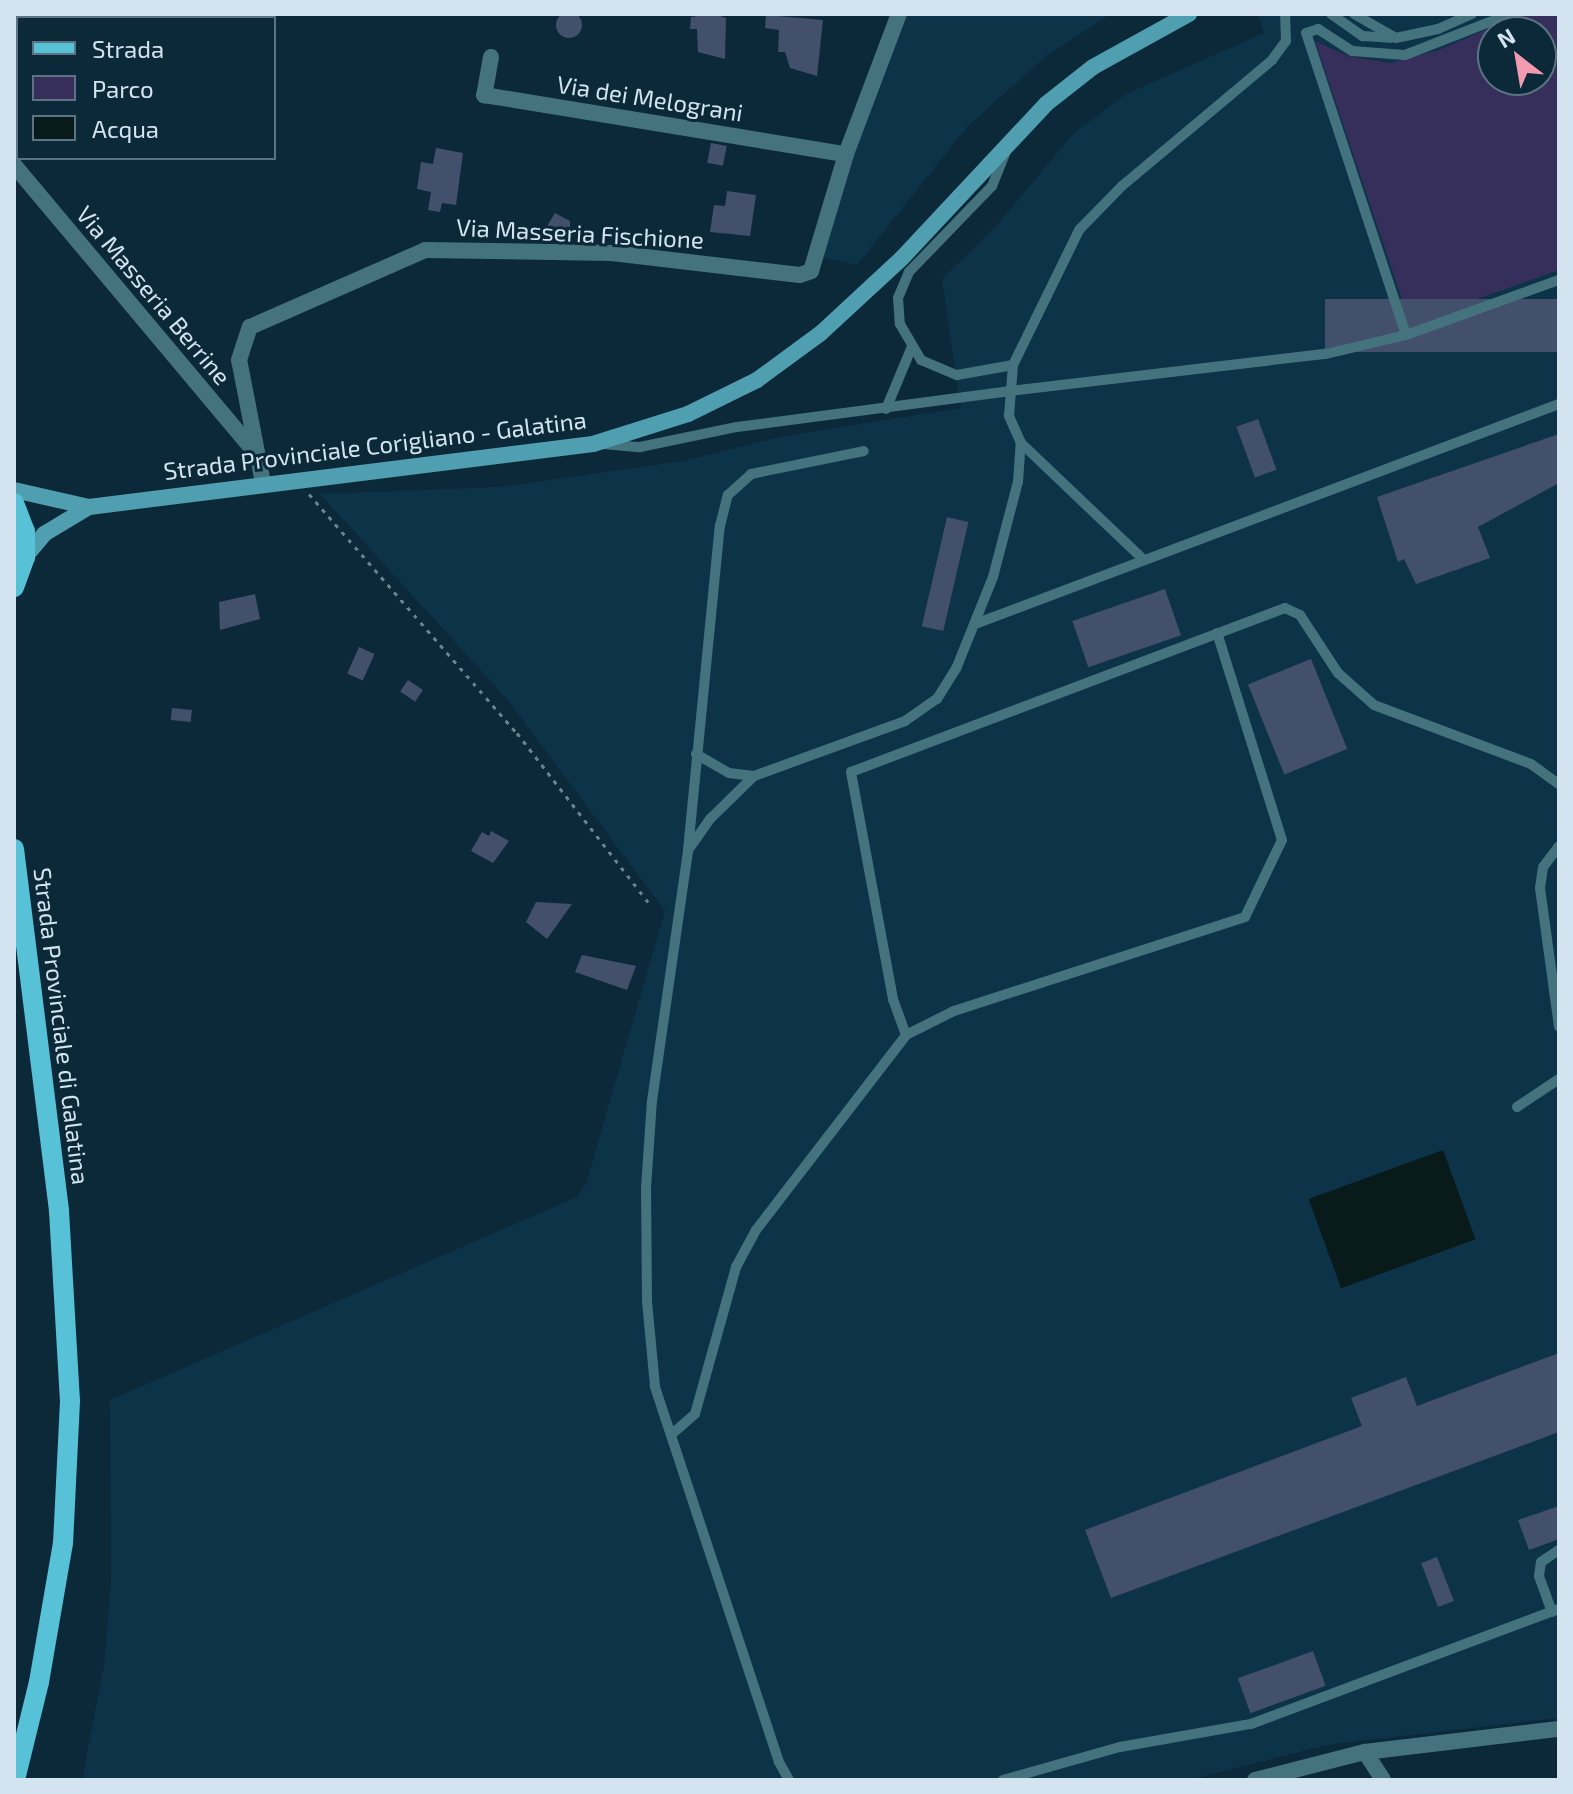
<!DOCTYPE html>
<html>
<head>
<meta charset="utf-8">
<style>
	body { margin:0 }
	#map { position:relative; width:1573px; height:1794px; overflow:hidden; background:#0c293a; font-family:"Exo 2",sans-serif }
	div>[style] { position:absolute }
	[style*='--x'] { left:calc(var(--x)*1px); top:calc(var(--y)*1px); width:calc(var(--w)*1px); rotate:calc(var(--a)*1deg) }
	.built>* { inset:0; background:#0d3348 }
	.green>* { inset:0; background:#362f5c }
	.water>* { inset:0; background:#081a19; transform-origin:0 0 }
	.building>* { inset:0; background:#43506b; transform-origin:0 0 }
	.round { border-radius:50% }
	.path>* { height:3px; margin-top:-1.5px; transform-origin:0; background:repeating-linear-gradient(90deg,#6b8291 0 4px,transparent 0 10px) }
	.service>* { height:10px; margin:-5px; padding:0 5px; transform-origin:5px; border-radius:5px; background:#44737e }
	.minor>* { height:16px; margin:-8px; padding:0 8px; transform-origin:8px; border-radius:8px; background:#44737e }
	.secondary>* { height:16px; margin:-8px; padding:0 8px; transform-origin:8px; border-radius:8px; background:#509fb0 }
	.primary>* { height:20px; margin:-10px; padding:0 10px; transform-origin:10px; border-radius:10px; background:#57c1d7 }
	span { translate:-50% -50%; white-space:nowrap; text-align:center; line-height:1.15; -webkit-text-stroke:6px #0c293a; paint-order:stroke }
	.street-label { font-size:24px; color:#d3e3ef }
	.frame { position:absolute; inset:0; border:16px solid #d3e3ef; pointer-events:none }
	.legend { position:absolute; left:16px; top:16px; width:260px; height:144px; box-sizing:border-box; background:#0c293a; border:2px solid #5c7382; margin:0; padding:10px 14px; list-style:none; font-size:24px; color:#d3e3ef }
	.legend li { display:flex; align-items:center; gap:16px; height:40px }
	.legend b { width:40px; border:2px solid #5c7382 }
	.north { position:absolute; left:1477px; top:16px; width:80px; height:80px; box-sizing:border-box; background:#0c293a; border:2px solid #5c7382; border-radius:50%; rotate:329deg; font-size:22px; font-weight:700; line-height:32px; text-align:center; color:#d3e3ef }
	.north::after { content:''; display:block; margin:auto; width:28px; height:36px; background:#f29aaf; clip-path:polygon(50% 0,100% 100%,50% 72%,0 100%) }
</style>
</head>
<body>
<div id="map">
	<div class="built">
		<i style="clip-path:polygon(904px 14px,1111px 14px,1046px 56px,968px 126px,857px 265px,821px 257px,846px 169px)"></i>
		<i style="clip-path:polygon(evenodd,1258px 14px,1559px 14px,1559px 1718px,1326px 1745px,1189px 1780px,82px 1780px,104px 1666px,111px 1584px,110px 1400px,577px 1197px,586px 1184px,665px 911px,507px 699px,320px 494px,499px 487px,683px 461px,780px 437px,961px 408px,942px 279px,998px 224px,1074px 133px,1126px 94px,1264px 33px,1258px 14px,1493px 32px,1541px 32px,1541px 80px,1493px 80px,1493px 32px)"></i>
	</div>
	<div class="green">
		<i style="clip-path:polygon(evenodd,1522px 14px,1559px 14px,1559px 270px,1410px 323px,1315px 41px,1348px 56px,1390px 63px,1439px 50px,1522px 14px,1493px 32px,1541px 32px,1541px 80px,1493px 80px,1493px 32px)"></i>
	</div>
	<div class="water">
		<i style="left:1443px;top:1150px;width:95px;height:143px;rotate:70deg"></i>
	</div>
	<div class="building">
		<i class="round" style="left:556px;top:12px;width:26px;height:26px"></i>
		<i style="clip-path:polygon(714px 14px,726px 18px,725px 59px,698px 52px,697px 29px,690px 29px,691px 17px)"></i>
		<i style="clip-path:polygon(766px 15px,823px 20px,817px 76px,790px 68px,785px 52px,778px 52px,779px 30px,765px 28px)"></i>
		<i style="left:711px;top:143px;width:16px;height:20px;rotate:11deg"></i>
		<i style="clip-path:polygon(436px 148px,463px 153px,456px 205px,442px 203px,440px 212px,428px 210px,431px 192px,417px 189px,421px 162px,433px 164px)"></i>
		<i style="clip-path:polygon(727px 191px,756px 195px,750px 236px,710px 232px,714px 205px,725px 206px)"></i>
		<i style="clip-path:polygon(555px 213px,570px 221px,570px 231px,544px 231px)"></i>
		<i style="left:1559px;top:299px;width:53px;height:234px;rotate:90deg"></i>
		<i style="left:1258px;top:419px;width:54px;height:23px;rotate:70deg"></i>
		<i style="clip-path:polygon(1559px 434px,1559px 483px,1478px 527px,1490px 558px,1416px 584px,1404px 559px,1398px 562px,1377px 497px)"></i>
		<i style="left:947px;top:517px;width:22px;height:112px;rotate:13deg"></i>
		<i style="left:1165px;top:589px;width:49px;height:98px;rotate:71deg"></i>
		<i style="clip-path:polygon(255px 594px,260px 619px,220px 630px,219px 602px)"></i>
		<i style="left:359px;top:647px;width:17px;height:29px;rotate:24deg"></i>
		<i style="left:1311px;top:659px;width:97px;height:68px;rotate:68deg"></i>
		<i style="left:408px;top:680px;width:18px;height:14px;rotate:34deg"></i>
		<i style="left:172px;top:708px;width:20px;height:12px;rotate:6deg"></i>
		<i style="clip-path:polygon(491px 831px,509px 841px,493px 863px,471px 851px,482px 832px,489px 836px)"></i>
		<i style="clip-path:polygon(536px 902px,572px 904px,547px 939px,526px 922px)"></i>
		<i style="clip-path:polygon(582px 955px,636px 966px,627px 990px,575px 972px)"></i>
		<i style="clip-path:polygon(1559px 1353px,1559px 1432px,1111px 1598px,1085px 1530px,1362px 1426px,1351px 1398px,1406px 1377px,1417px 1406px)"></i>
		<i style="clip-path:polygon(1559px 1506px,1559px 1539px,1529px 1550px,1518px 1520px)"></i>
		<i style="left:1437px;top:1557px;width:47px;height:17px;rotate:69deg"></i>
		<i style="left:1313px;top:1651px;width:37px;height:80px;rotate:70deg"></i>
	</div>
	<div class="path">
		<i style="--x:309;--y:494;--w:317;--a:49"></i>
		<i style="--x:517;--y:733;--w:215;--a:52.2"></i>
	</div>
	<div class="service">
		<i style="--x:1331;--y:14;--w:39;--a:35"></i>
		<i style="--x:1363;--y:36;--w:27;--a:4"></i>
		<i style="--x:1354;--y:14;--w:48;--a:29.7"></i>
		<i style="--x:1396;--y:38;--w:43;--a:-12.1"></i>
		<i style="--x:1438;--y:29;--w:37;--a:-24"></i>
		<i style="--x:1005;--y:154;--w:35;--a:112"></i>
		<i style="--x:992;--y:186;--w:120;--a:134"></i>
		<i style="--x:909;--y:272;--w:28;--a:113"></i>
		<i style="--x:898;--y:298;--w:26;--a:86"></i>
		<i style="--x:900;--y:324;--w:42;--a:59.7"></i>
		<i style="--x:921;--y:360;--w:39;--a:23"></i>
		<i style="--x:957;--y:375;--w:57;--a:-10.1"></i>
		<i style="--x:1406;--y:335;--w:318;--a:-108.3"></i>
		<i style="--x:1306;--y:33;--w:13;--a:-18"></i>
		<i style="--x:1318;--y:29;--w:40;--a:32.9"></i>
		<i style="--x:1352;--y:51;--w:53;--a:4.3"></i>
		<i style="--x:1405;--y:55;--w:113;--a:-21.3"></i>
		<i style="--x:886;--y:409;--w:65;--a:-67.4"></i>
		<i style="--x:1021;--y:443;--w:170;--a:43.6"></i>
		<i style="--x:603;--y:444;--w:37;--a:5"></i>
		<i style="--x:640;--y:447;--w:99;--a:-11.7"></i>
		<i style="--x:737;--y:427;--w:274;--a:-7.5"></i>
		<i style="--x:1009;--y:391;--w:319;--a:-6.7"></i>
		<i style="--x:1326;--y:354;--w:82;--a:-13.4"></i>
		<i style="--x:1406;--y:335;--w:163;--a:-19.8"></i>
		<i style="--x:975;--y:624;--w:624;--a:-20.64"></i>
		<i style="--x:696;--y:754;--w:38;--a:30"></i>
		<i style="--x:729;--y:773;--w:25;--a:7"></i>
		<i style="--x:754;--y:776;--w:161;--a:-20"></i>
		<i style="--x:905;--y:721;--w:39;--a:-35"></i>
		<i style="--x:937;--y:699;--w:36;--a:-58"></i>
		<i style="--x:956;--y:669;--w:99;--a:-68.1"></i>
		<i style="--x:993;--y:577;--w:98;--a:-75.3"></i>
		<i style="--x:1018;--y:482;--w:39;--a:-86"></i>
		<i style="--x:1021;--y:443;--w:30;--a:-114"></i>
		<i style="--x:1009;--y:416;--w:51;--a:-85.5"></i>
		<i style="--x:1013;--y:365;--w:150;--a:-63.9"></i>
		<i style="--x:1079;--y:230;--w:62;--a:-45.7"></i>
		<i style="--x:1122;--y:186;--w:196;--a:-40"></i>
		<i style="--x:1272;--y:60;--w:24;--a:-54"></i>
		<i style="--x:1286;--y:41;--w:27;--a:-92"></i>
		<i style="--x:1559;--y:846;--w:26;--a:127"></i>
		<i style="--x:1543;--y:867;--w:21;--a:98"></i>
		<i style="--x:1540;--y:888;--w:140;--a:82.2"></i>
		<i style="--x:689;--y:849;--w:37;--a:-55"></i>
		<i style="--x:710;--y:819;--w:62;--a:-44.3"></i>
		<i style="--x:906;--y:1035;--w:38;--a:-110"></i>
		<i style="--x:893;--y:999;--w:231;--a:-100.5"></i>
		<i style="--x:851;--y:772;--w:464;--a:-20.7"></i>
		<i style="--x:1285;--y:608;--w:17;--a:25"></i>
		<i style="--x:1300;--y:615;--w:69;--a:56.8"></i>
		<i style="--x:1338;--y:673;--w:48;--a:41.6"></i>
		<i style="--x:1374;--y:705;--w:168;--a:20.6"></i>
		<i style="--x:1531;--y:764;--w:34;--a:36"></i>
		<i style="--x:1517;--y:1107;--w:50;--a:-33.7"></i>
		<i style="--x:672;--y:1434;--w:30;--a:-41"></i>
		<i style="--x:695;--y:1414;--w:153;--a:-74.4"></i>
		<i style="--x:736;--y:1267;--w:42;--a:-61.6"></i>
		<i style="--x:756;--y:1230;--w:246;--a:-52.4"></i>
		<i style="--x:906;--y:1035;--w:54;--a:-26.6"></i>
		<i style="--x:954;--y:1011;--w:306;--a:-17.9"></i>
		<i style="--x:1245;--y:917;--w:85;--a:-64.3"></i>
		<i style="--x:1282;--y:840;--w:217;--a:-107.4"></i>
		<i style="--x:1552;--y:1612;--w:38;--a:-110"></i>
		<i style="--x:1539;--y:1576;--w:14;--a:-82"></i>
		<i style="--x:1541;--y:1562;--w:22;--a:-34"></i>
		<i style="--x:789;--y:1780;--w:21;--a:-119"></i>
		<i style="--x:779;--y:1762;--w:396;--a:-108.3"></i>
		<i style="--x:655;--y:1386;--w:85;--a:-95.4"></i>
		<i style="--x:647;--y:1301;--w:113;--a:-90.5"></i>
		<i style="--x:646;--y:1188;--w:87;--a:-86.1"></i>
		<i style="--x:652;--y:1101;--w:254;--a:-81.8"></i>
		<i style="--x:688;--y:850;--w:326;--a:-84.4"></i>
		<i style="--x:720;--y:526;--w:32;--a:-76"></i>
		<i style="--x:728;--y:495;--w:31;--a:-42"></i>
		<i style="--x:751;--y:474;--w:115;--a:-11.5"></i>
		<i style="--x:1003;--y:1780;--w:122;--a:-15.8"></i>
		<i style="--x:1120;--y:1747;--w:133;--a:-10"></i>
		<i style="--x:1251;--y:1724;--w:329;--a:-20.5"></i>
	</div>
	<div class="minor">
		<i style="--x:491;--y:57;--w:39;--a:100"></i>
		<i style="--x:484;--y:95;--w:367;--a:9.3"></i>
		<i style="--x:14;--y:165;--w:378;--a:50"></i>
		<i style="--x:263;--y:483;--w:125;--a:-101"></i>
		<i style="--x:239;--y:360;--w:35;--a:-72"></i>
		<i style="--x:250;--y:327;--w:191;--a:-23.7"></i>
		<i style="--x:425;--y:250;--w:187;--a:0.9"></i>
		<i style="--x:612;--y:253;--w:189;--a:6.7"></i>
		<i style="--x:800;--y:275;--w:12;--a:-20"></i>
		<i style="--x:811;--y:271;--w:122;--a:-73.3"></i>
		<i style="--x:846;--y:154;--w:150;--a:-69.3"></i>
		<i style="--x:1365;--y:1752;--w:33;--a:57"></i>
		<i style="--x:1255;--y:1780;--w:114;--a:-14.3"></i>
		<i style="--x:1365;--y:1752;--w:195;--a:-6.8"></i>
	</div>
	<div class="secondary">
		<i style="--x:14;--y:490;--w:77;--a:12.8"></i>
		<i style="--x:89;--y:507;--w:508;--a:-7.13"></i>
		<i style="--x:593;--y:444;--w:100;--a:-17.5"></i>
		<i style="--x:688;--y:414;--w:77;--a:-26.2"></i>
		<i style="--x:757;--y:380;--w:79;--a:-36.3"></i>
		<i style="--x:821;--y:333;--w:110;--a:-42.8"></i>
		<i style="--x:902;--y:258;--w:211;--a:-46.9"></i>
		<i style="--x:1046;--y:104;--w:60;--a:-38.2"></i>
		<i style="--x:1093;--y:67;--w:110;--a:-28.9"></i>
		<i style="--x:25;--y:557;--w:30;--a:-50"></i>
		<i style="--x:44;--y:534;--w:52;--a:-31"></i>
	</div>
	<div class="primary">
		<i style="--x:14;--y:503;--w:30;--a:69"></i>
		<i style="--x:25;--y:531;--w:26;--a:90"></i>
		<i style="--x:25;--y:557;--w:32;--a:110"></i>
		<i style="--x:14;--y:849;--w:365;--a:82.9"></i>
		<i style="--x:59;--y:1211;--w:190;--a:86.7"></i>
		<i style="--x:70;--y:1401;--w:142;--a:92.8"></i>
		<i style="--x:63;--y:1543;--w:141;--a:99.8"></i>
		<i style="--x:39;--y:1682;--w:101;--a:103.8"></i>
	</div>
	<div class="street-label">
		<span style="left:650px;top:98px;rotate:9deg">Via dei Melograni</span>
		<span style="left:580px;top:233px;rotate:3deg">Via Masseria Fischione</span>
		<span style="left:154px;top:295px;rotate:50deg">Via Masseria Berrine</span>
		<span style="left:375px;top:445px;rotate:-7deg">Strada Provinciale Corigliano - Galatina</span>
		<span style="left:62px;top:1026px;rotate:83deg">Strada Provinciale di Galatina</span>
	</div>
	<div class="frame"></div>
	<ul class="legend">
	<li><b style="height:10px;background:#57c1d7"></b>Strada</li>
	<li><b style="height:22px;background:#362f5c"></b>Parco</li>
	<li><b style="height:22px;background:#081a19"></b>Acqua</li>
	</ul>
	<div class="north">N</div>
</div>
</body>
</html>
